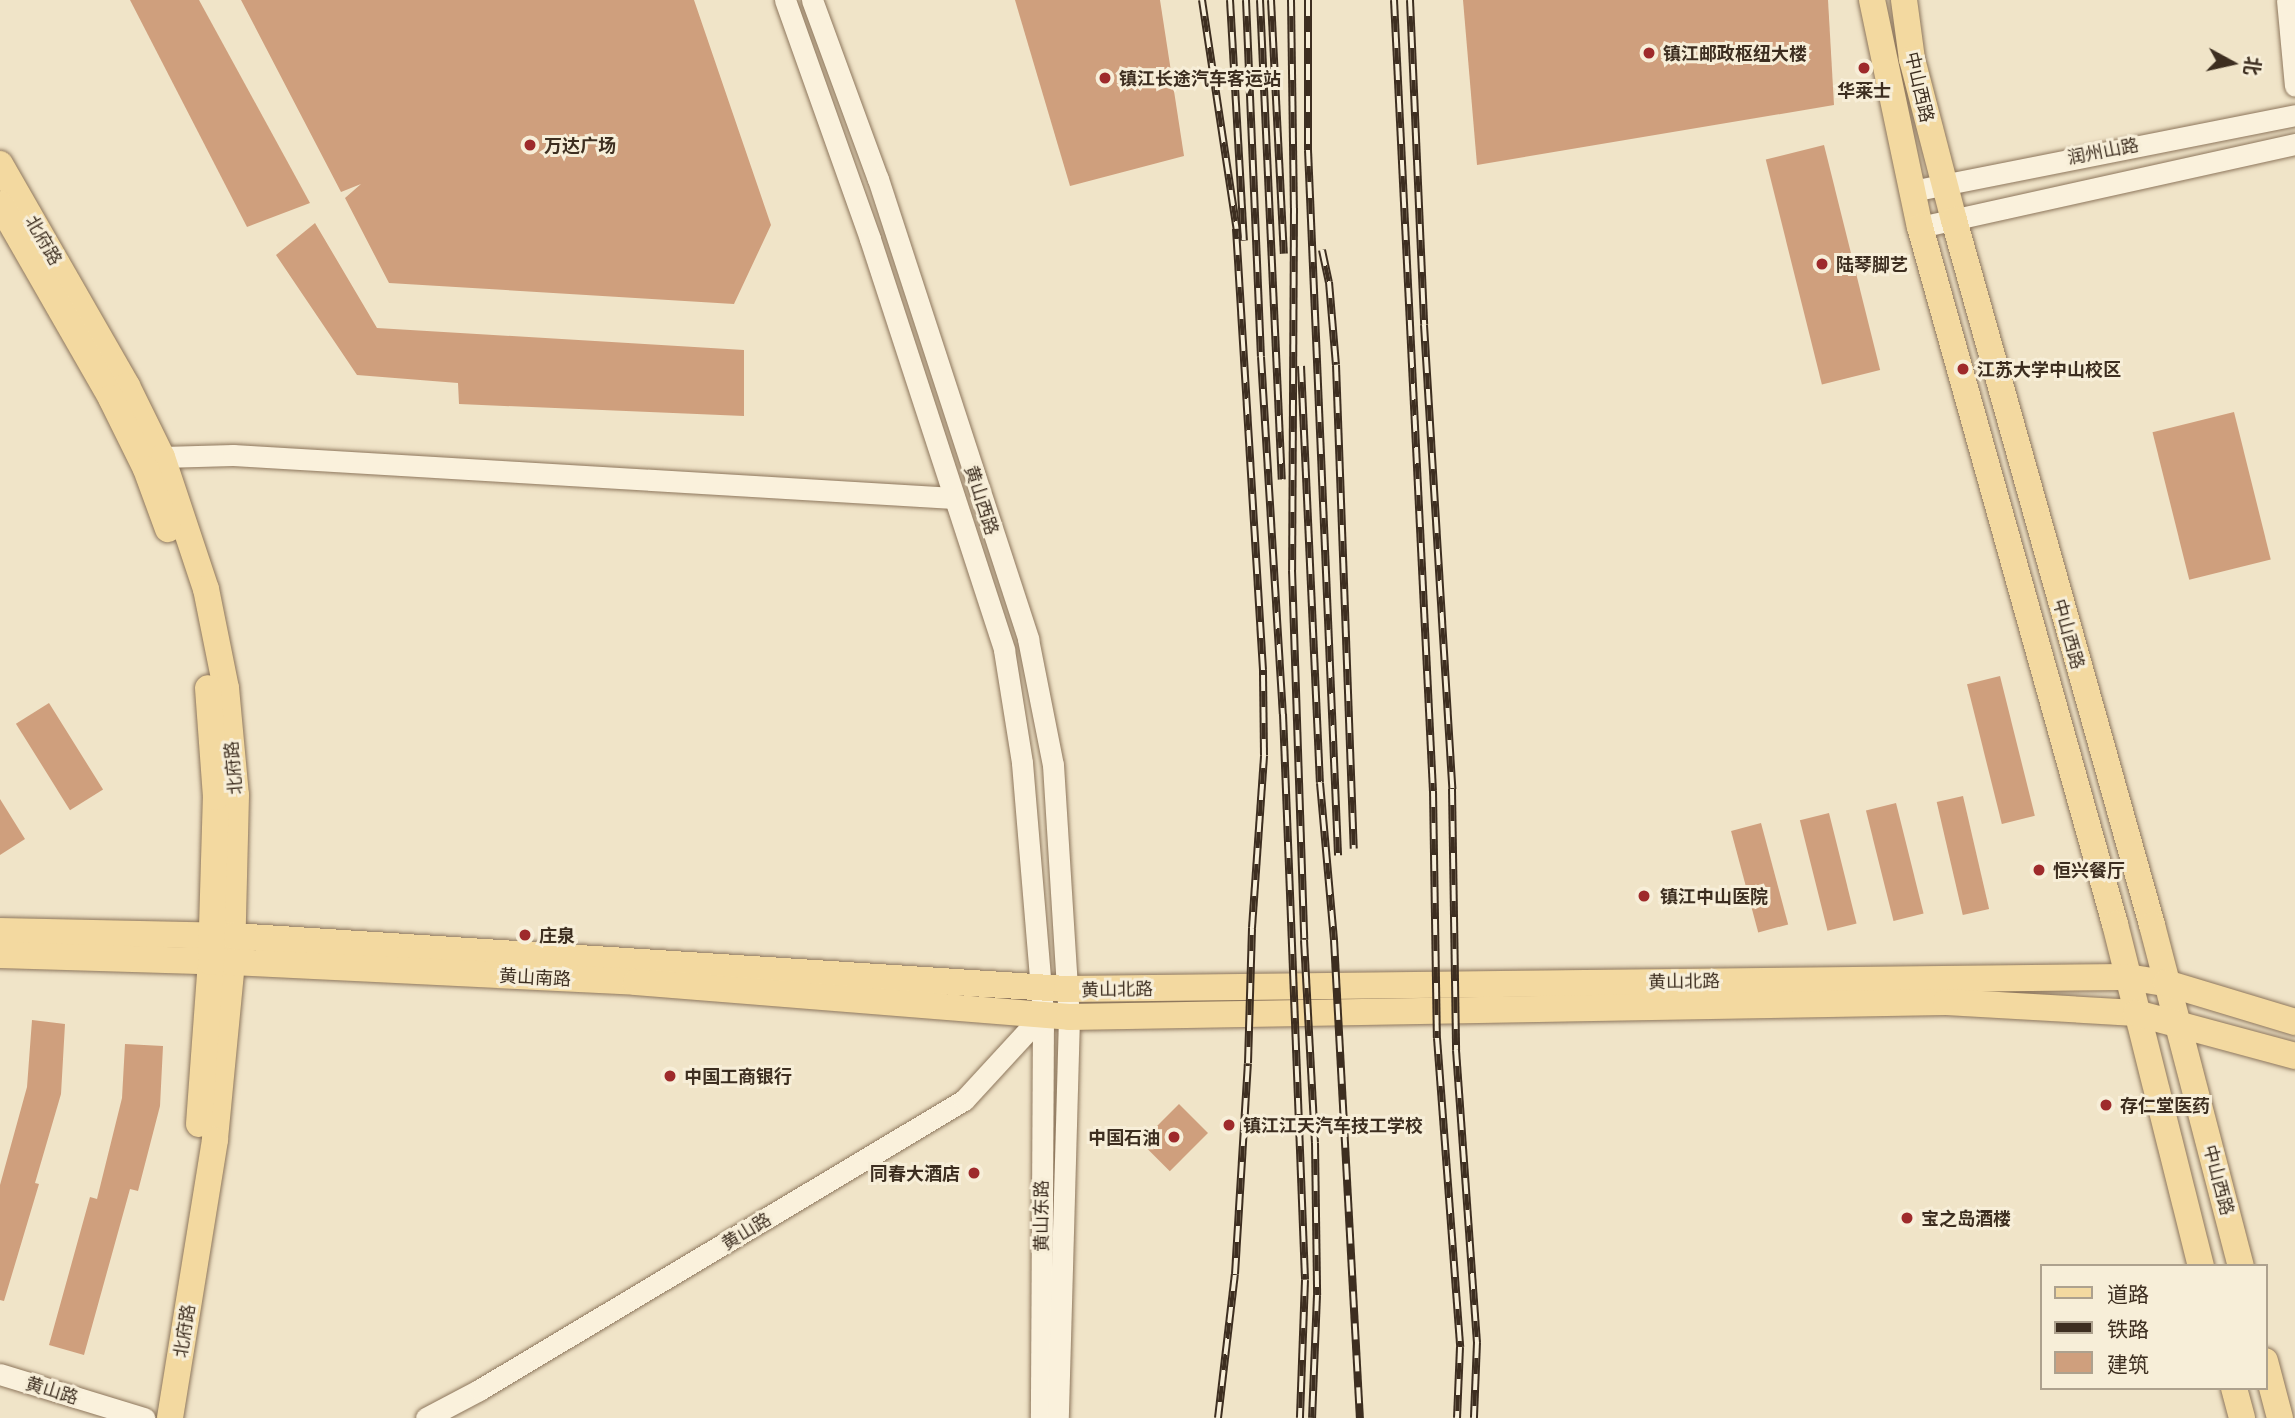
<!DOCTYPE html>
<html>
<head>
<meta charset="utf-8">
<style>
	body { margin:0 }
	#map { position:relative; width:2295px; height:1418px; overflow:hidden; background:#f0e4c8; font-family:"Noto Serif","Noto Sans SC",serif }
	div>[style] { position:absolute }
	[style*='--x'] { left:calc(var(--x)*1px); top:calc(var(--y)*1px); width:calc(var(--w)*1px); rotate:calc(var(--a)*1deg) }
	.building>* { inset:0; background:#cf9f7d; transform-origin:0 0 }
	.roads { filter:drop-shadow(0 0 2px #8d765c) drop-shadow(0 0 2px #8d765c) }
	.minor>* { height:21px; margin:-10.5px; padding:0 10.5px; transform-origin:10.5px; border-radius:10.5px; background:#faf1dc }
	.major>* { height:26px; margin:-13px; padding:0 13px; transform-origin:13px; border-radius:13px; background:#f3d9a0 }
	.rail>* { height:8px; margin-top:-4px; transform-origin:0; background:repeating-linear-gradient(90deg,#f7eed8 0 16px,#3d2e20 0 32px); box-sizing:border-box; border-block:2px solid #3d2e20 }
	.dots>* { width:19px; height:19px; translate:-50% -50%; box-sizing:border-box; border:4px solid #f7eed8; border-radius:50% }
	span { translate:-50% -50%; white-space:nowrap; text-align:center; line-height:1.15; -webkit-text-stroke:6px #f7eed8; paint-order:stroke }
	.poi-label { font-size:18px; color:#3d2e20; font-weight:700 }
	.left { translate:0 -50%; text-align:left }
	.right { translate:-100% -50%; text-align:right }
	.street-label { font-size:18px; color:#3d2e20 }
	.legend { position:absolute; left:2040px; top:1264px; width:228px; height:126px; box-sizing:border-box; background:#f7eed8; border:2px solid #ada18e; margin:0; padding:9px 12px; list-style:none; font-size:21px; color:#3d2e20 }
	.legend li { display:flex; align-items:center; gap:14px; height:35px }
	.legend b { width:35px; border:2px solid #ada18e }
	.north { position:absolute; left:2197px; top:28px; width:70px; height:70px; -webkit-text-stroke:5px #f7eed8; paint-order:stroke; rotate:98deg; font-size:19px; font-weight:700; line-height:28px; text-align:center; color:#3d2e20 }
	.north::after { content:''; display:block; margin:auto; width:24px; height:32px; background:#3d2e20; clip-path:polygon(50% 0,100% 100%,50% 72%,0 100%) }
</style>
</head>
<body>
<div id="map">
	<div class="building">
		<i style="clip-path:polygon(130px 0,199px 0,310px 203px,247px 227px)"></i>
		<i style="clip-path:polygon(241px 0,694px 0,771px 225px,734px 304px,389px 283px,345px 198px,361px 184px,341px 192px)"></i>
		<i style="clip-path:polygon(1015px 0,1160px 0,1184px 156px,1070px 186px)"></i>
		<i style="clip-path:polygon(1463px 0,1828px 0,1834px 105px,1477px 165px)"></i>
		<i style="left:1824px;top:145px;width:232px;height:60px;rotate:76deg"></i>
		<i style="clip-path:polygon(315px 223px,377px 328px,744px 350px,744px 416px,459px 404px,458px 383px,357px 375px,276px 255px)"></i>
		<i style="left:2234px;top:412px;width:152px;height:84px;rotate:76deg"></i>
		<i style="left:2000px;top:676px;width:144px;height:34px;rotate:76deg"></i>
		<i style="left:49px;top:703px;width:102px;height:39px;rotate:58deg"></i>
		<i style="left:1963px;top:796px;width:116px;height:27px;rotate:77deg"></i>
		<i style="clip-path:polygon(0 799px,25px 839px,0 855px)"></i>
		<i style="left:1896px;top:803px;width:114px;height:31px;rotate:76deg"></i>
		<i style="left:1829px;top:813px;width:114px;height:30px;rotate:76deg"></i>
		<i style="left:1761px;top:823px;width:105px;height:31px;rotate:75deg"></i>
		<i style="clip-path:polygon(32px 1020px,65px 1024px,61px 1094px,35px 1183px,39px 1184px,4px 1301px,0 1300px,0 1185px,27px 1087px)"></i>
		<i style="clip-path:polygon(125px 1044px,163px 1046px,160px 1106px,138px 1191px,130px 1189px,84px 1355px,49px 1345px,90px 1197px,97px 1199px,122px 1098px)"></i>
		<i style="left:1179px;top:1104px;width:41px;height:54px;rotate:45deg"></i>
	</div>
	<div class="roads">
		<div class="minor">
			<i style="--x:785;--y:0;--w:254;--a:70.4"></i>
			<i style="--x:870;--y:239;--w:432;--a:71.9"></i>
			<i style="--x:1004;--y:650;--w:114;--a:80.9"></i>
			<i style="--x:1022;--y:763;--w:252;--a:85.2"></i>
			<i style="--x:1043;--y:1014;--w:404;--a:90.3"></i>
			<i style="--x:812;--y:0;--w:191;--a:69.8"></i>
			<i style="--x:878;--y:179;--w:484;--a:71.9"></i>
			<i style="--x:1028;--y:639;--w:128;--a:78.8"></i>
			<i style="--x:1053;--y:765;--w:253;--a:86.4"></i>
			<i style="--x:1069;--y:1017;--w:401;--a:91.6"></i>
			<i style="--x:2287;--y:0;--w:86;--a:84.7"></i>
			<i style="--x:1912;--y:191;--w:390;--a:-11.2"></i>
			<i style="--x:1920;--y:227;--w:384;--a:-12.5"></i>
			<i style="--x:152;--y:465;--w:13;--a:-39"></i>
			<i style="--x:162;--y:457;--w:71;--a:-1.6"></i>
			<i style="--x:233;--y:455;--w:722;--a:3.41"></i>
			<i style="--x:0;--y:1374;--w:151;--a:17"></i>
			<i style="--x:426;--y:1418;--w:60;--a:-27.8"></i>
			<i style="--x:479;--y:1390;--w:565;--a:-30.88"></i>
			<i style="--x:964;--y:1100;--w:117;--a:-47.4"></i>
		</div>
		<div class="major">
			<i style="--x:1872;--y:0;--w:232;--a:78.1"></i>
			<i style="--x:1920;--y:227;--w:724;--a:74.37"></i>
			<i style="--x:2115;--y:924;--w:353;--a:75.9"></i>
			<i style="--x:1904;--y:0;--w:60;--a:82.3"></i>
			<i style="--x:1912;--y:59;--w:166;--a:75.4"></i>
			<i style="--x:1954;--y:220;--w:732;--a:74.31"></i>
			<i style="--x:2152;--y:925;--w:352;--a:75.4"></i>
			<i style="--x:0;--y:164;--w:256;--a:60.2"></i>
			<i style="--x:127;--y:386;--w:79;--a:63.8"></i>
			<i style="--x:162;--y:457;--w:139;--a:71.6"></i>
			<i style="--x:206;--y:589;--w:101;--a:78.6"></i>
			<i style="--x:226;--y:688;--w:107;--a:84.7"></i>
			<i style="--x:236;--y:795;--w:167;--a:91.4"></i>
			<i style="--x:232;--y:962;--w:179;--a:95.5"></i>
			<i style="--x:215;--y:1140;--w:282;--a:99.2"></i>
			<i style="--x:0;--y:204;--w:224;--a:60.2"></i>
			<i style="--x:111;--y:398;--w:79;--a:63.8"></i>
			<i style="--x:146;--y:469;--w:64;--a:69.9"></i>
			<i style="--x:0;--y:931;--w:233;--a:1.2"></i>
			<i style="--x:233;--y:936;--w:836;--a:3.64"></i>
			<i style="--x:1067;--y:989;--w:1060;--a:-0.65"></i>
			<i style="--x:2127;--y:977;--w:39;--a:9"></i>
			<i style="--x:2166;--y:983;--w:135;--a:16.8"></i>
			<i style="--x:0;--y:955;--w:232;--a:1.7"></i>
			<i style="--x:232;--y:962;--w:404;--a:2.8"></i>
			<i style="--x:636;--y:982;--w:434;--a:4.6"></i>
			<i style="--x:1069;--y:1017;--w:877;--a:-0.98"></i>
			<i style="--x:1946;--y:1002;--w:190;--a:3.3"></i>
			<i style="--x:2136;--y:1013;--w:165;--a:15.1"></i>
			<i style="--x:199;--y:1124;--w:162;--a:-85.8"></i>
			<i style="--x:211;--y:962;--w:165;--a:-88.3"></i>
			<i style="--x:216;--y:797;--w:109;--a:-94.2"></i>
			<i style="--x:2265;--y:1361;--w:59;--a:75.3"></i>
			<i style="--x:2234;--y:1388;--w:31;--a:75"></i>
		</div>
	</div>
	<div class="rail">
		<i style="--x:1202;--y:0;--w:241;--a:81.4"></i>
		<i style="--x:1230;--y:0;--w:241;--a:86.7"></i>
		<i style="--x:1246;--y:0;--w:357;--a:87.6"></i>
		<i style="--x:1261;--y:357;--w:358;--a:86.5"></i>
		<i style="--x:1283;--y:714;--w:566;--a:87.77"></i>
		<i style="--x:1305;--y:1280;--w:138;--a:92.1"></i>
		<i style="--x:1260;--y:0;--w:480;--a:87.4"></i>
		<i style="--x:1271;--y:0;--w:254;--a:87.1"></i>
		<i style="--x:1291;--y:0;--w:208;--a:89.2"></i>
		<i style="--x:1294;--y:208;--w:362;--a:90.3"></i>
		<i style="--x:1292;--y:570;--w:370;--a:88.1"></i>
		<i style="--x:1304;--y:940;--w:203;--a:86.9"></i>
		<i style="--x:1315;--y:1143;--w:152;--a:89.2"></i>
		<i style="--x:1317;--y:1295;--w:123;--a:92.3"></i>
		<i style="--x:1308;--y:0;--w:150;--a:90"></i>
		<i style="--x:1308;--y:150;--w:706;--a:87.56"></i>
		<i style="--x:1394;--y:0;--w:792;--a:87.18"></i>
		<i style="--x:1433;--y:791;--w:247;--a:89.1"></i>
		<i style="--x:1437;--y:1038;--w:310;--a:85.7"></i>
		<i style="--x:1460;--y:1347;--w:71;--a:92.4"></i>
		<i style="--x:1410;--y:0;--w:325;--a:87.5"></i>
		<i style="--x:1424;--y:325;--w:465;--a:86.5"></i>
		<i style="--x:1452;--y:789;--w:261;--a:89.1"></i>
		<i style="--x:1456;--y:1050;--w:293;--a:85.9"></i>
		<i style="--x:1477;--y:1342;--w:76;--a:92.3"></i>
		<i style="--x:1322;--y:250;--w:33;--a:78"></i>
		<i style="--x:1329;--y:282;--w:83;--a:85.2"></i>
		<i style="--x:1336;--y:365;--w:484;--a:87.9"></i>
		<i style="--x:1301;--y:366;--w:417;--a:87.4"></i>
		<i style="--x:1320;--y:783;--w:158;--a:84.9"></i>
		<i style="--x:1334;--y:940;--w:479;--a:86.9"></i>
		<i style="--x:1218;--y:1418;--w:145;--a:-83.3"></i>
		<i style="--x:1235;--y:1274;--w:211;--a:-86.5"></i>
		<i style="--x:1248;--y:1063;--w:135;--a:-88.3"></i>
		<i style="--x:1252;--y:928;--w:173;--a:-86"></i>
		<i style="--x:1264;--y:755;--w:85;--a:-90.7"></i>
		<i style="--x:1263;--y:670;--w:442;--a:-93.5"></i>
	</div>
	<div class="dots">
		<i style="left:1649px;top:53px;background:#9e2a2b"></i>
		<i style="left:1864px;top:68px;background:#9e2a2b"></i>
		<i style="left:1105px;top:78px;background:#9e2a2b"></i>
		<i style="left:530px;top:145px;background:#9e2a2b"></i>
		<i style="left:1822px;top:264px;background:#9e2a2b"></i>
		<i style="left:1963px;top:369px;background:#9e2a2b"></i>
		<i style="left:2039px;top:870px;background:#9e2a2b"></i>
		<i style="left:1644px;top:896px;background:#9e2a2b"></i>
		<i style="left:525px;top:935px;background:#9e2a2b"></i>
		<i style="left:670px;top:1076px;background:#9e2a2b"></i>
		<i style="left:2106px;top:1105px;background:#9e2a2b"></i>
		<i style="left:1229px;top:1125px;background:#9e2a2b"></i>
		<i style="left:1174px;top:1137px;background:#9e2a2b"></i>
		<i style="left:974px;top:1173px;background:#9e2a2b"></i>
		<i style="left:1907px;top:1218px;background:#9e2a2b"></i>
	</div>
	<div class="poi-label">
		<span class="left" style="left:1663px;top:53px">镇江邮政枢纽大楼</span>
		<span class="left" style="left:1119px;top:78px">镇江长途汽车客运站</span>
		<span style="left:1864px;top:90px">华莱士</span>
		<span class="left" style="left:544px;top:145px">万达广场</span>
		<span class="left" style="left:1836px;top:264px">陆琴脚艺</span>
		<span class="left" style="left:1977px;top:369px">江苏大学中山校区</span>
		<span class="left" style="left:2053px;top:870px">恒兴餐厅</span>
		<span class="left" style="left:1660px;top:896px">镇江中山医院</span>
		<span class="left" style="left:539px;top:935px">庄泉</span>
		<span class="left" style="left:684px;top:1076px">中国工商银行</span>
		<span class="left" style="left:2120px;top:1105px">存仁堂医药</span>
		<span class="left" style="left:1243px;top:1125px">镇江江天汽车技工学校</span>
		<span class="right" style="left:1160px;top:1137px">中国石油</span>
		<span class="right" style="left:960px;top:1173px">同春大酒店</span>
		<span class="left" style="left:1921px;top:1218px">宝之岛酒楼</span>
	</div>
	<div class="street-label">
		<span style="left:1920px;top:87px;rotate:77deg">中山西路</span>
		<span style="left:2103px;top:151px;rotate:-11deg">润州山路</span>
		<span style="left:44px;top:240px;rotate:60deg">北府路</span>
		<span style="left:982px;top:500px;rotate:72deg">黄山西路</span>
		<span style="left:2069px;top:634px;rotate:74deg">中山西路</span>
		<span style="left:233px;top:768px;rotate:-95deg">北府路</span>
		<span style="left:535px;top:977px;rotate:3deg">黄山南路</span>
		<span style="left:1684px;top:981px;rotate:-1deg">黄山北路</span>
		<span style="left:1117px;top:989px;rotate:-1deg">黄山北路</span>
		<span style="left:2219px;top:1180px;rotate:75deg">中山西路</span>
		<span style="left:1041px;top:1216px;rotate:-90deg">黄山东路</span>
		<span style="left:746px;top:1231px;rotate:-31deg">黄山路</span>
		<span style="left:184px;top:1331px;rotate:-81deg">北府路</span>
		<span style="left:52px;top:1390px;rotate:17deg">黄山路</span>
	</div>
	<ul class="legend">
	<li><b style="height:9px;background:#f3d9a0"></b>道路</li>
	<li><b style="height:9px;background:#3d2e20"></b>铁路</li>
	<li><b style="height:19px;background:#cf9f7d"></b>建筑</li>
	</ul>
	<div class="north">北</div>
</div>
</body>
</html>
